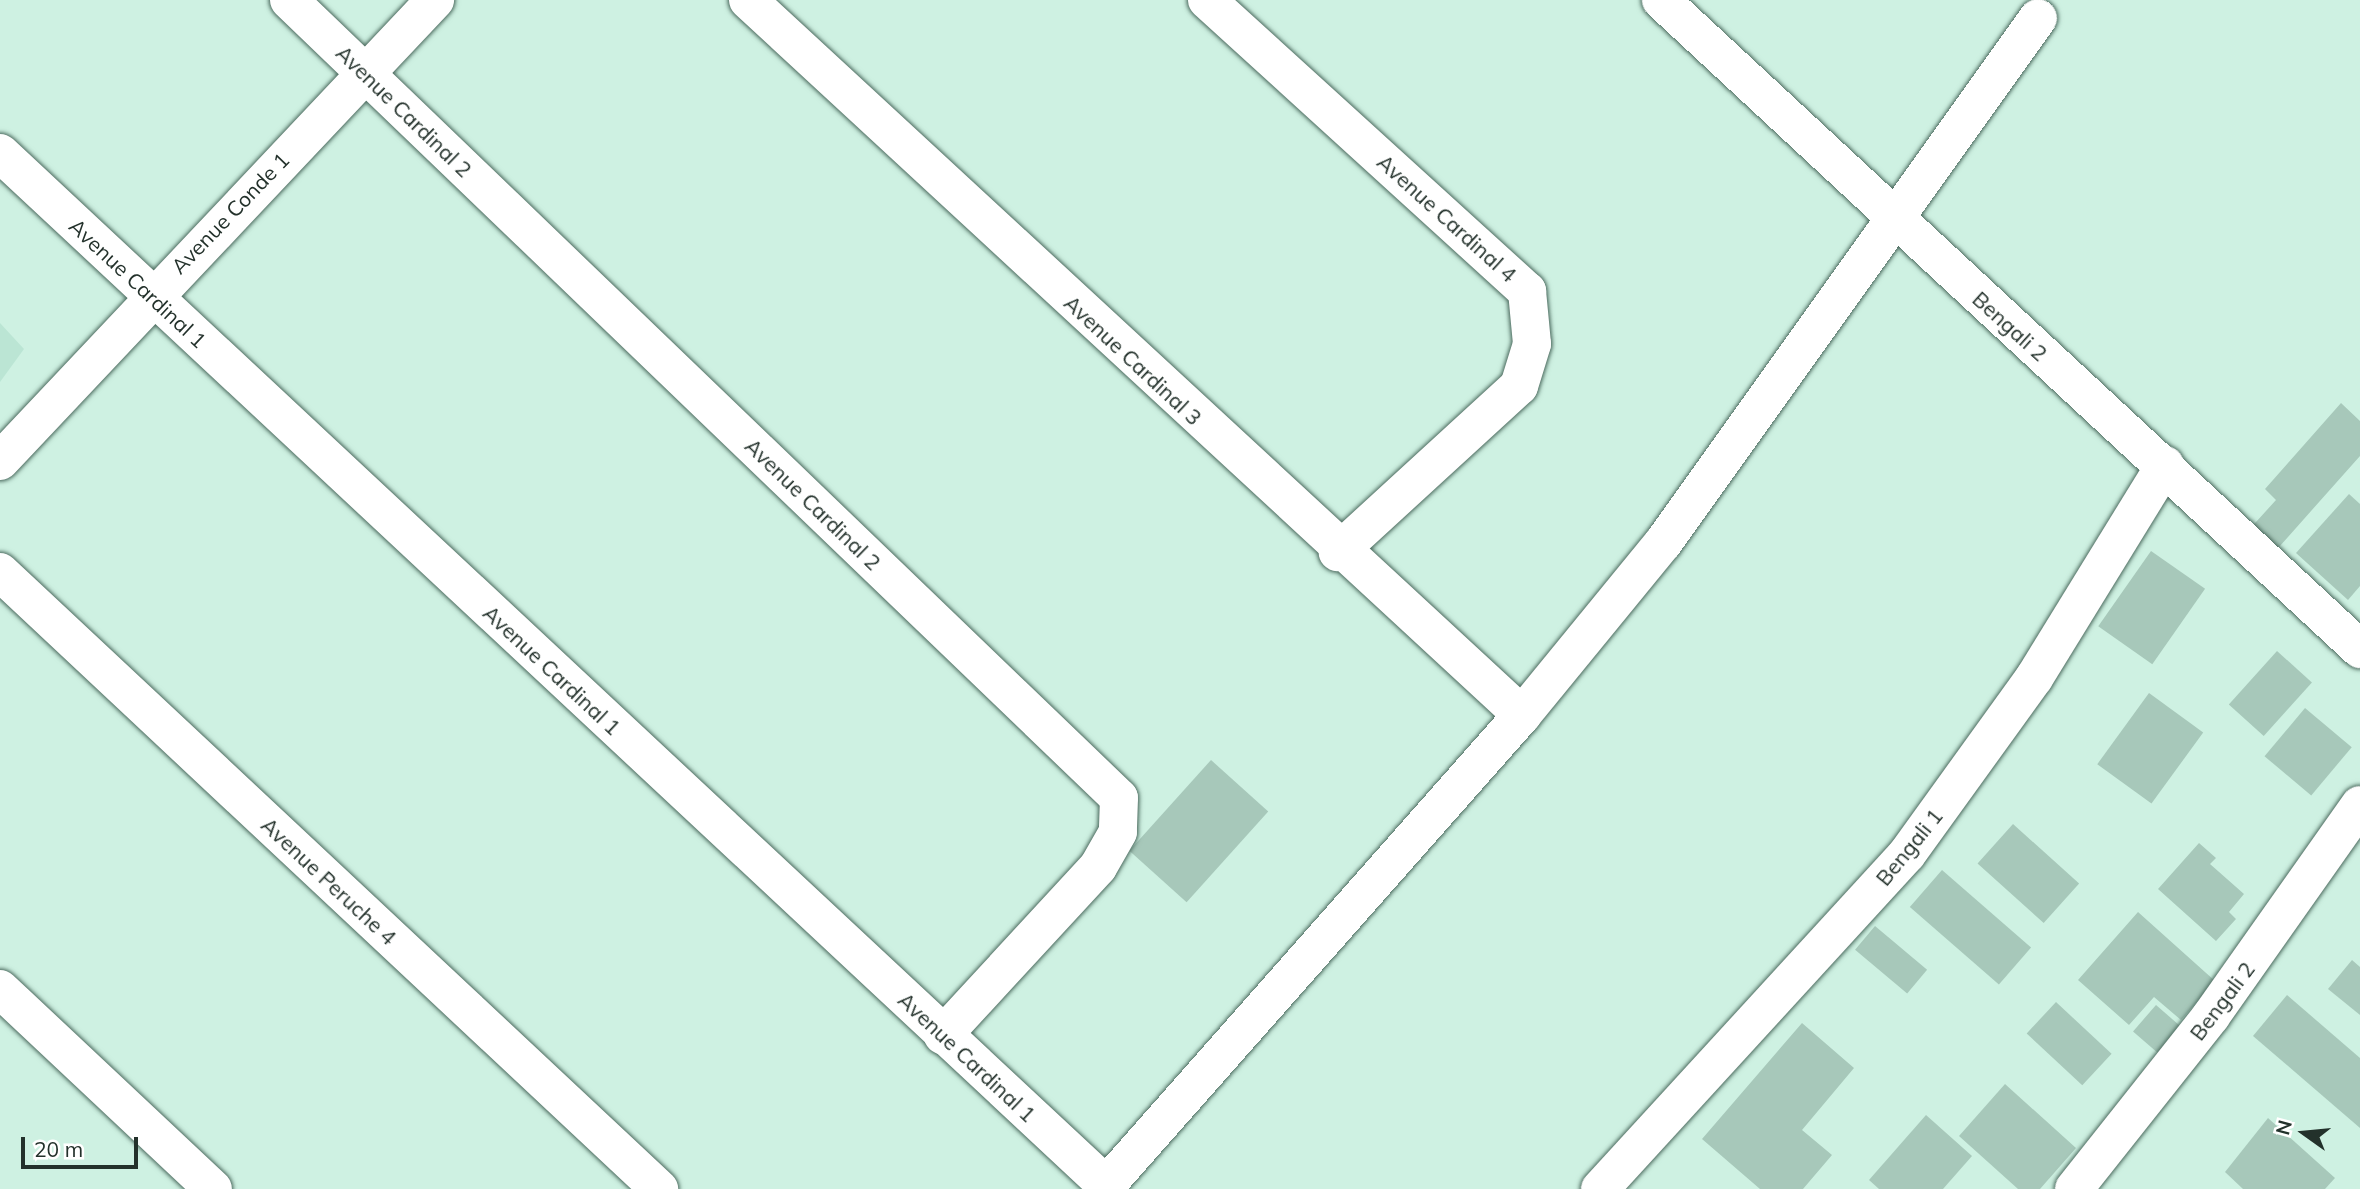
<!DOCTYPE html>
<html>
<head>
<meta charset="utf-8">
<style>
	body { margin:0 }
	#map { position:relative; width:2360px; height:1189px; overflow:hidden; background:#cef1e2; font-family:Mulish,sans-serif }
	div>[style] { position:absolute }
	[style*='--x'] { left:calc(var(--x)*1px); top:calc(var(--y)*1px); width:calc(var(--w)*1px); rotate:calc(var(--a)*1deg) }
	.built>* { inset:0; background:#bbe5d4 }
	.building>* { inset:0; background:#a7c8ba; transform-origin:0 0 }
	.roads { filter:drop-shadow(0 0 2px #4b6a5e) drop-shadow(0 0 2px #4b6a5e) }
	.street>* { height:38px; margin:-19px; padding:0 19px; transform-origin:19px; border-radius:19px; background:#fff }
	span { translate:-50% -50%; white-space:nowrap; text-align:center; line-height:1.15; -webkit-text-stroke:5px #fff; paint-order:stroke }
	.street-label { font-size:21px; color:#23312b }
	.north { position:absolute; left:2269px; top:1098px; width:70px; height:70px; -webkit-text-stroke:5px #fff; paint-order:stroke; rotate:285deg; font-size:19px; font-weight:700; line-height:28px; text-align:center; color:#23312b }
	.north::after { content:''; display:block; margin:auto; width:24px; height:32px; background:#23312b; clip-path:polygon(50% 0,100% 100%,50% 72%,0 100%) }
	.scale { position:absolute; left:21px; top:1137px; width:117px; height:32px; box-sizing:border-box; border:4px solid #23312b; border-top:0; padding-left:9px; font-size:21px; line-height:24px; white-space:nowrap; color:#23312b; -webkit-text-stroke:5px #fff; paint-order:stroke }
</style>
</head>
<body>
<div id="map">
	<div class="built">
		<i style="clip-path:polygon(0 323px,24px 349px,0 382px)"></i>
	</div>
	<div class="building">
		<i style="clip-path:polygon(2341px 403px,2360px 421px,2360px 456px,2271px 556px,2246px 533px,2276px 500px,2265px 489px)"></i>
		<i style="clip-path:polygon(2349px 494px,2360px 504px,2360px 586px,2348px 600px,2296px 553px)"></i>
		<i style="left:2151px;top:551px;width:66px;height:92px;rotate:35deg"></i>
		<i style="left:2277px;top:651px;width:47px;height:72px;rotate:42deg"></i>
		<i style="left:2149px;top:693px;width:67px;height:88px;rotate:36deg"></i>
		<i style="left:2305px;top:708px;width:61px;height:63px;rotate:40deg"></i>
		<i style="left:1211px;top:760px;width:77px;height:122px;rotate:42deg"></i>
		<i style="left:2013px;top:824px;width:89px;height:53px;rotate:42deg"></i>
		<i style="clip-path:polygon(2199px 843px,2216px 858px,2210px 864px,2244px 894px,2229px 912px,2236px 919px,2216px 941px,2158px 889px)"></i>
		<i style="left:1942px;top:870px;width:118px;height:49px;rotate:41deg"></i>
		<i style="clip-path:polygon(2138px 912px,2215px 981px,2181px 1020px,2154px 997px,2129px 1025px,2078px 980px)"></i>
		<i style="left:1875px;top:926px;width:68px;height:31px;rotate:40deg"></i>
		<i style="clip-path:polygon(2352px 960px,2360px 967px,2360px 1015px,2328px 989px)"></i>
		<i style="clip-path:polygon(2287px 995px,2360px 1058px,2360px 1128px,2253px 1036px)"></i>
		<i style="left:2056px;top:1002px;width:76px;height:43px;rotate:43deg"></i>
		<i style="left:2156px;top:1005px;width:41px;height:35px;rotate:41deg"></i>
		<i style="clip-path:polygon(1802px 1023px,1854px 1068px,1802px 1130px,1832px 1155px,1803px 1189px,1760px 1189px,1702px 1139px)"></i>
		<i style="clip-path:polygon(2005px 1084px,2076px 1148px,2040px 1189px,2018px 1189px,1959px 1136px)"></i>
		<i style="clip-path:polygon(1926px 1115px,1972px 1156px,1943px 1189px,1879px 1189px,1869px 1180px)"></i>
		<i style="clip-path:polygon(2268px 1118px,2335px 1178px,2325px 1189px,2243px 1189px,2225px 1172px)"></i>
	</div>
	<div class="roads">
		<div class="street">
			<i style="--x:289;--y:0;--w:1151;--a:43.87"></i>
			<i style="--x:1119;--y:798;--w:34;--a:92"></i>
			<i style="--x:1118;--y:832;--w:40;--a:119.7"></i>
			<i style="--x:1098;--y:867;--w:229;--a:132.7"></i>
			<i style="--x:748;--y:0;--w:1054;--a:42.73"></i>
			<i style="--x:1207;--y:0;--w:433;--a:42.3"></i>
			<i style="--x:1527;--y:291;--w:53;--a:84.6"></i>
			<i style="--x:1532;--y:344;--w:44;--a:107.2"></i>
			<i style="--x:1519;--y:386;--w:246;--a:137.5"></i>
			<i style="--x:1661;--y:0;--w:954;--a:42.88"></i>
			<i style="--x:0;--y:153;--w:1513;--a:43.02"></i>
			<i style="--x:0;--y:461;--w:634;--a:-46.66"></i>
			<i style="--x:0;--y:572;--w:903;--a:43.11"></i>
			<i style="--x:0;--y:989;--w:292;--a:43.2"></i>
			<i style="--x:1103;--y:1189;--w:633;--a:-48.52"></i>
			<i style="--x:1522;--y:715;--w:222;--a:-50.7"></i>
			<i style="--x:1663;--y:543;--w:645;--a:-54.46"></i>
			<i style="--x:1600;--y:1189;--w:454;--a:-47.5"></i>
			<i style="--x:1907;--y:854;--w:217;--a:-54.2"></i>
			<i style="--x:2034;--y:678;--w:250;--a:-58.4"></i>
			<i style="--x:2074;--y:1189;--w:221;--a:-51.6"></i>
			<i style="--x:2211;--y:1016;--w:258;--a:-54.8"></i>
		</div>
	</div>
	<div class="street-label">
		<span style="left:404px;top:111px;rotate:44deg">Avenue Cardinal 2</span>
		<span style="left:230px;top:213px;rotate:-46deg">Avenue Conde 1</span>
		<span style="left:1447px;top:218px;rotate:42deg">Avenue Cardinal 4</span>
		<span style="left:138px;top:283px;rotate:43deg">Avenue Cardinal 1</span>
		<span style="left:2010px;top:326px;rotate:42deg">Bengali 2</span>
		<span style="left:1133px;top:360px;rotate:43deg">Avenue Cardinal 3</span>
		<span style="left:813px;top:504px;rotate:44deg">Avenue Cardinal 2</span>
		<span style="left:552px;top:670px;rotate:43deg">Avenue Cardinal 1</span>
		<span style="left:1909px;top:847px;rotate:-51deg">Bengali 1</span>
		<span style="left:329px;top:881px;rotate:43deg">Avenue Peruche 4</span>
		<span style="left:2222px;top:1001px;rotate:-53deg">Bengali 2</span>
		<span style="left:967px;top:1057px;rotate:43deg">Avenue Cardinal 1</span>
	</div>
	<div class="north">N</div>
	<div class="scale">20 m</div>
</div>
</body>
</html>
